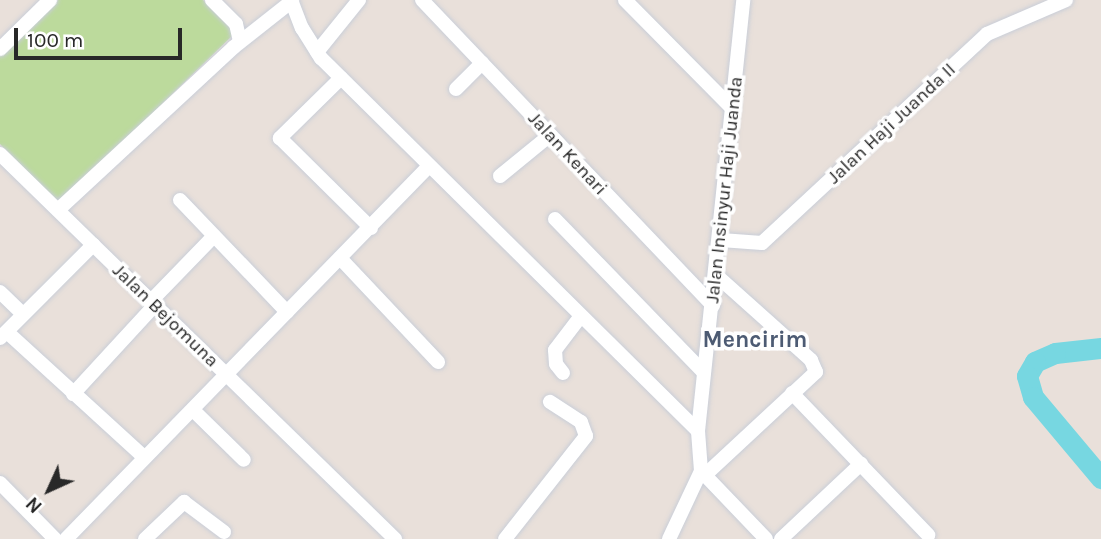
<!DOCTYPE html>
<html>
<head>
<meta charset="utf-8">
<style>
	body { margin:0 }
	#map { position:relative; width:1101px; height:539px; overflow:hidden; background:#e9e0da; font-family:Karla,sans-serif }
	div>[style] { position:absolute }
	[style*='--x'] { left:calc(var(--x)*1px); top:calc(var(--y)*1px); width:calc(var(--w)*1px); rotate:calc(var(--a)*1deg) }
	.green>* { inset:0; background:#bcda9c }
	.river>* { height:21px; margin:-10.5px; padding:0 10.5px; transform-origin:10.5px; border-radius:10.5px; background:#77d7e1 }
	.roads { filter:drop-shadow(0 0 2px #c9ced8) drop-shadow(0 0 2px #c9ced8) }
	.minor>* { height:14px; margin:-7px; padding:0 7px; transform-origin:7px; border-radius:7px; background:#fff }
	span { translate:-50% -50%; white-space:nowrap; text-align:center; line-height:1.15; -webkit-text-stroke:7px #fff; paint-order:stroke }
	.street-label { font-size:19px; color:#282828 }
	.quarter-label { font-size:23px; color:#4d5b73; font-weight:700 }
	.north { position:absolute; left:14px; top:455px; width:70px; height:70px; -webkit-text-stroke:5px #fff; paint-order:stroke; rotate:225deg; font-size:19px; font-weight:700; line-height:28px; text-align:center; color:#282828 }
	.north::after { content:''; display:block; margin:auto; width:24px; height:32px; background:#282828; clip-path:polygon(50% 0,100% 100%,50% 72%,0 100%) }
	.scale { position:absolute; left:14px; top:28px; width:168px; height:32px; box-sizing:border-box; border:4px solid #282828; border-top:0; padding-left:9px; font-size:21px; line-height:24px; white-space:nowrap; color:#282828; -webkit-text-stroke:5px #fff; paint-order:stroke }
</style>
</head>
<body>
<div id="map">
	<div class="green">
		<i style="clip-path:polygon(58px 0,203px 0,235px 33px,59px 204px,0 144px,0 56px)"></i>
	</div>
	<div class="river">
		<i style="--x:1101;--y:348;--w:46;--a:173.8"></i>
		<i style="--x:1055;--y:353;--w:22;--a:156"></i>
		<i style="--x:1035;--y:362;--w:16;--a:120"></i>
		<i style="--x:1027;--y:376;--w:22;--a:74"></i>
		<i style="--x:1033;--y:397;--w:106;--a:50"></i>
	</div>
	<div class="roads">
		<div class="minor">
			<i style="--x:212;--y:0;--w:34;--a:45"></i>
			<i style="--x:236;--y:24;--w:18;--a:77"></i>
			<i style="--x:291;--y:0;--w:30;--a:69"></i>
			<i style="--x:302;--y:28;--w:36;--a:58"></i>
			<i style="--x:321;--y:58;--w:530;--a:44.69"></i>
			<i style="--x:422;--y:0;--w:422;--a:46.4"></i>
			<i style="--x:625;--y:0;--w:153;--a:45.3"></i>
			<i style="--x:0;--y:49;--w:70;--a:-44.4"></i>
			<i style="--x:317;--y:52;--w:67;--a:-51.1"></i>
			<i style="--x:341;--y:78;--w:86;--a:135.5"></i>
			<i style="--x:280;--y:138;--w:128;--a:44.7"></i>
			<i style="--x:456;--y:89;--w:37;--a:-45"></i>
			<i style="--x:0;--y:154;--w:552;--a:44.27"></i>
			<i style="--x:500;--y:176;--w:63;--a:-39.2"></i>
			<i style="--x:180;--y:200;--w:155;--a:46.3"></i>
			<i style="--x:58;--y:210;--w:240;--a:-42.8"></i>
			<i style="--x:234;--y:47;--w:74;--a:-38.4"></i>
			<i style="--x:555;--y:219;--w:214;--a:45.9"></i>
			<i style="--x:721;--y:240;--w:41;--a:4.2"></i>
			<i style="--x:762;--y:243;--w:307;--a:-42.9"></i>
			<i style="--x:987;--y:34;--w:86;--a:-23.3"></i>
			<i style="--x:340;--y:258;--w:143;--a:46.7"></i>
			<i style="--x:0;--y:292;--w:32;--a:44"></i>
			<i style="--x:150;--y:302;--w:92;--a:-45.9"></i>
			<i style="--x:7;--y:332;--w:185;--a:42.4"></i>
			<i style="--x:0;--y:338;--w:132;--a:-45"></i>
			<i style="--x:563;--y:373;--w:11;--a:-128"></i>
			<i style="--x:556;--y:364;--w:14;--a:-94"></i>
			<i style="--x:555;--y:350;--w:43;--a:-52.6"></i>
			<i style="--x:792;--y:393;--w:197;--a:46.2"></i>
			<i style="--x:73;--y:394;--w:120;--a:-47.4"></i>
			<i style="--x:193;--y:410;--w:71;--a:44.4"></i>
			<i style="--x:701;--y:471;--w:94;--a:46.3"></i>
			<i style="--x:704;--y:476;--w:153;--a:-42.9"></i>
			<i style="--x:816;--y:372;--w:13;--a:-113"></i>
			<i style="--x:811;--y:360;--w:126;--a:-138.2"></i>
			<i style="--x:0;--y:483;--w:78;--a:45.5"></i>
			<i style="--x:66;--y:539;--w:520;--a:-45.78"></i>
			<i style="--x:145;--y:539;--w:54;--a:-43.5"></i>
			<i style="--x:184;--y:502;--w:50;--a:36.9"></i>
			<i style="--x:505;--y:539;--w:131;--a:-51.8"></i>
			<i style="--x:586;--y:436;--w:15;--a:-110"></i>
			<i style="--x:581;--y:422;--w:37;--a:-147"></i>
			<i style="--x:669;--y:539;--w:75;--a:-64.8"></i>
			<i style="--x:701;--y:471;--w:40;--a:-94.3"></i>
			<i style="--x:698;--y:431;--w:433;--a:-84"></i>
			<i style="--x:781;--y:539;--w:110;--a:-43.2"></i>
		</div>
	</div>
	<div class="street-label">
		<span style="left:892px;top:124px;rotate:-43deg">Jalan Haji Juanda II</span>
		<span style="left:567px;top:154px;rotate:47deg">Jalan Kenari</span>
		<span style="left:725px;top:190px;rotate:-84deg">Jalan Insinyur Haji Juanda</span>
		<span style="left:165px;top:316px;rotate:44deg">Jalan Bejomuna</span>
	</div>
	<div class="quarter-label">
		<span style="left:755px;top:340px">Mencirim</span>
	</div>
	<div class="north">N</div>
	<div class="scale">100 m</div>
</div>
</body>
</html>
